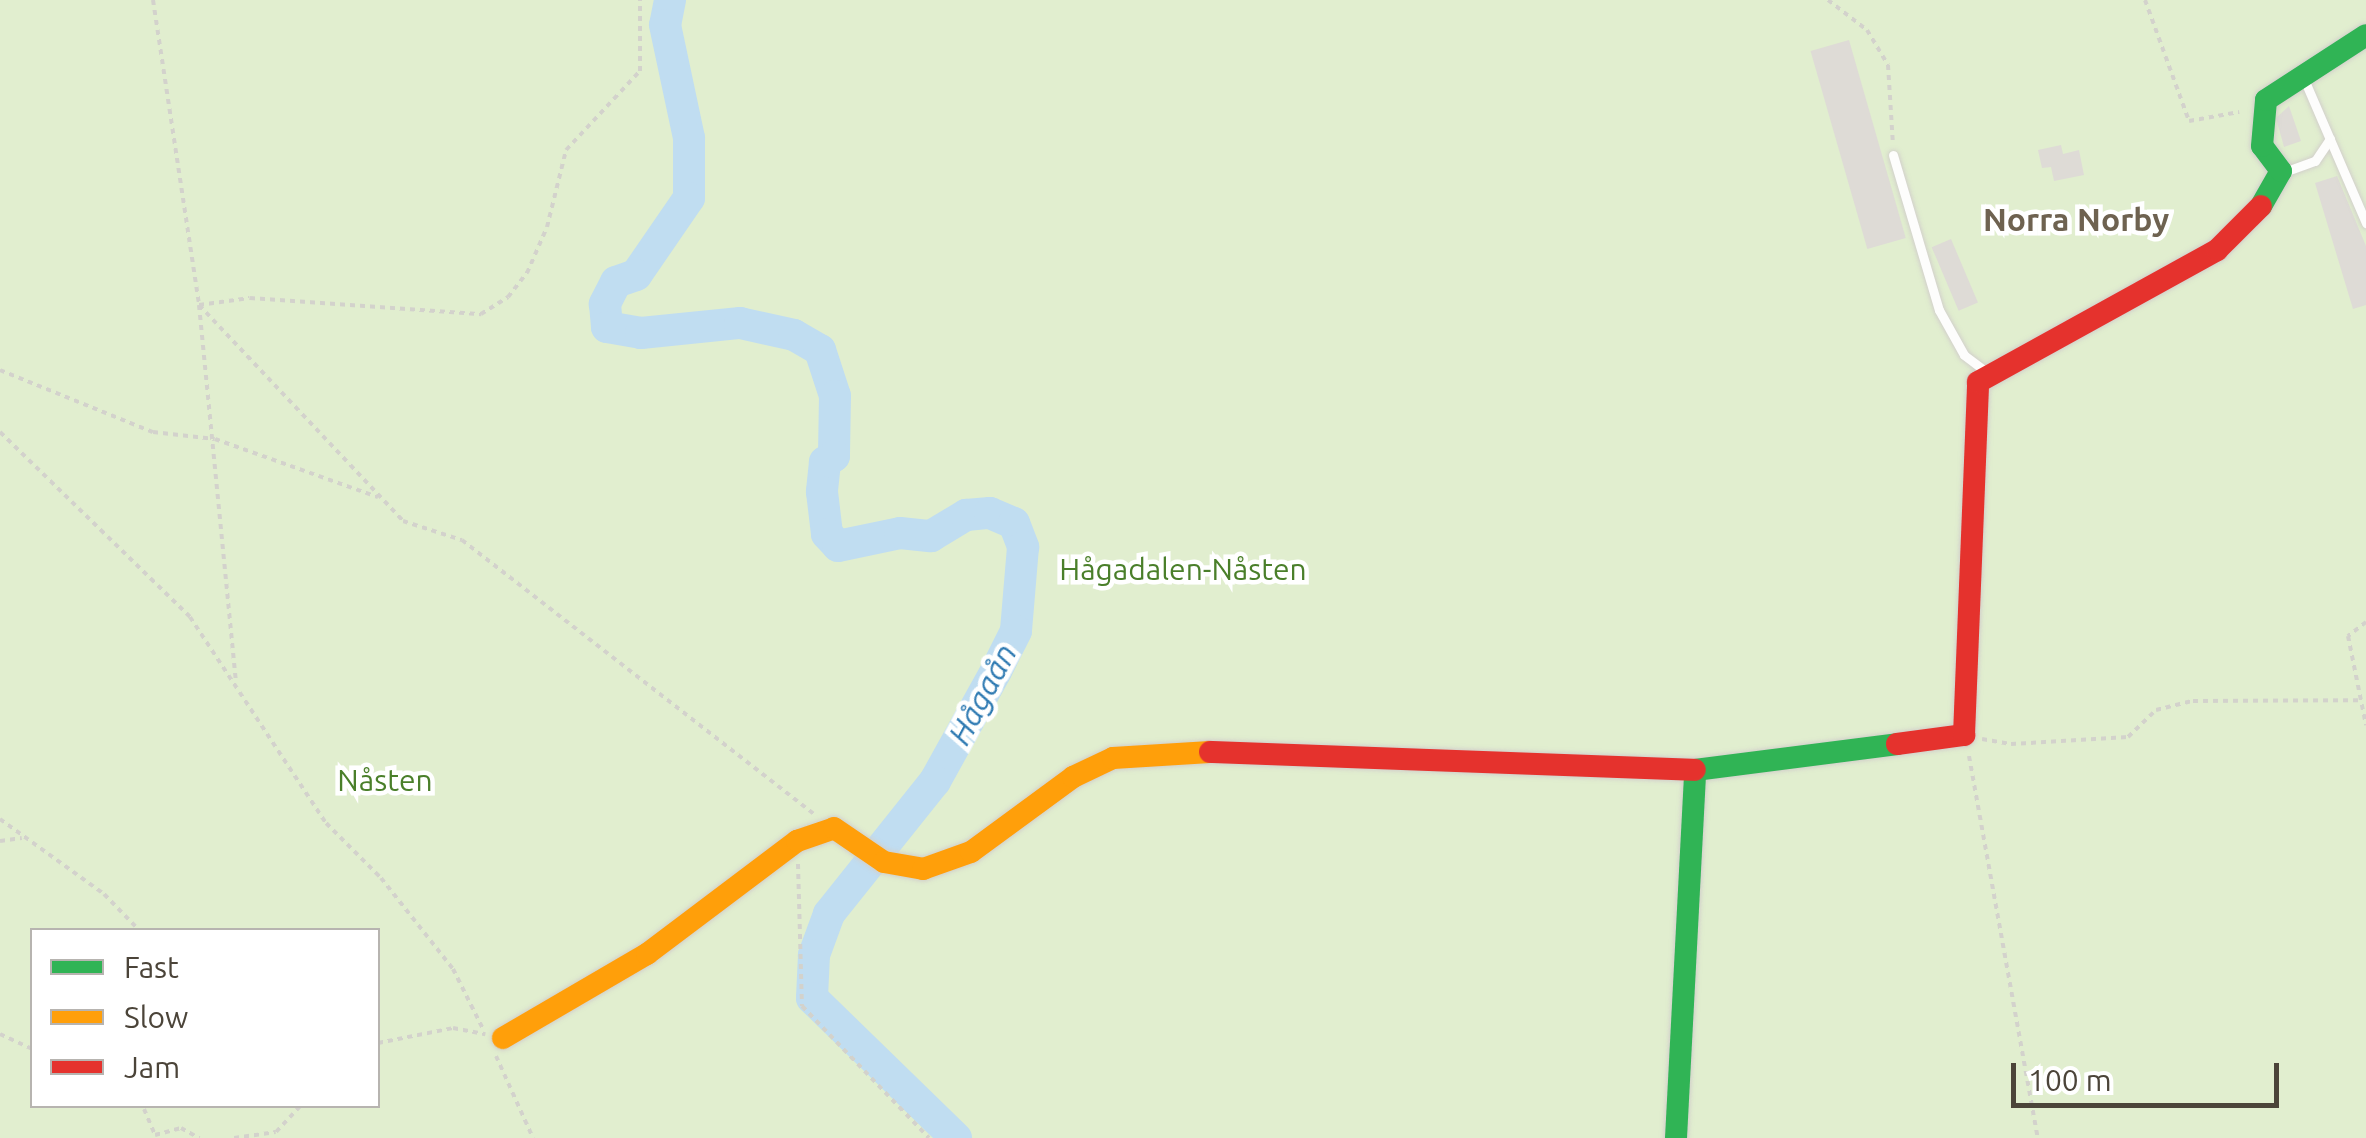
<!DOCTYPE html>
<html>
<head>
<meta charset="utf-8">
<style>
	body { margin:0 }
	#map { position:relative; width:2366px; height:1138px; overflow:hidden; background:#f4f2ee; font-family:Ubuntu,sans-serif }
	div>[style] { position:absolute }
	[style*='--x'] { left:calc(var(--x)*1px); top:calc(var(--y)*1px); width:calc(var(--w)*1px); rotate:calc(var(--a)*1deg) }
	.green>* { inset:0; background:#e1eecf }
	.river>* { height:32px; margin:-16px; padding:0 16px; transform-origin:16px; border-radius:16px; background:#c0ddf1 }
	.building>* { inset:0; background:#dedbd6; transform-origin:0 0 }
	.path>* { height:4px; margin-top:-2px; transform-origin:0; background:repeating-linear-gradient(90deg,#d3d2cc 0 5px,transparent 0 10px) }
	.roads { filter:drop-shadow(0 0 2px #d2d0cb) drop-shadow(0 0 2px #d2d0cb) }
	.lane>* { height:9px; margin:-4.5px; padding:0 4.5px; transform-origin:4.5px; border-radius:4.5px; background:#fdfdfc }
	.fast>* { height:22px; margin:-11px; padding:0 11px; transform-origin:11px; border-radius:11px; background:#30b455 }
	.slow>* { height:22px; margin:-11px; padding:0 11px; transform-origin:11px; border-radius:11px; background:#ff9f0a }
	.jam>* { height:22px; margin:-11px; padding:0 11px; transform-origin:11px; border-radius:11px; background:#e5322d }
	span { translate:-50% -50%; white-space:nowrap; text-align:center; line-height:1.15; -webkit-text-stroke:9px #fff; paint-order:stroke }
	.park-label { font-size:30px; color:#4a7f2a }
	.neighbourhood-label { font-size:32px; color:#6e6250; font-weight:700 }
	.water-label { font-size:32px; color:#2e7ab2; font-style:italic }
	.legend { position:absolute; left:30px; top:928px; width:350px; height:180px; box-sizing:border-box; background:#fff; border:2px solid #b7b4b0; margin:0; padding:12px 18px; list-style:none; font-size:30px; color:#4b4439 }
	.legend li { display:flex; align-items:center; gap:20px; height:50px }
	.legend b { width:50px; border:2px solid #b7b4b0 }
	.scale { position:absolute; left:2011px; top:1063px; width:268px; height:45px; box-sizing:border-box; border:5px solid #4b4439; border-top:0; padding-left:12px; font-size:30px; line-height:35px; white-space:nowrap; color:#4b4439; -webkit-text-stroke:8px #fff; paint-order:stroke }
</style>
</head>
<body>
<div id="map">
	<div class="green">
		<i style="clip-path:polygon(evenodd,0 0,2366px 0,2366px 1138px,0 1138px,0 0,32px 930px,378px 930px,378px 1106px,32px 1106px,32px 930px)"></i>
	</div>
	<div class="river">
		<i style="--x:670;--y:0;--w:25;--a:101"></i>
		<i style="--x:665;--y:25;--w:116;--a:78"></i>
		<i style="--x:689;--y:138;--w:60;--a:90"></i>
		<i style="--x:689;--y:198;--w:93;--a:124.5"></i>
		<i style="--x:636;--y:275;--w:21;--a:161"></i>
		<i style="--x:616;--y:282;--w:25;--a:117"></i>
		<i style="--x:605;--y:304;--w:23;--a:85"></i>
		<i style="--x:607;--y:327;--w:35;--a:10"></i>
		<i style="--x:641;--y:333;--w:100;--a:-5.8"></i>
		<i style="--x:740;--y:323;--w:55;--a:12.5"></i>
		<i style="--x:794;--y:335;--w:30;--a:30"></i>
		<i style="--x:820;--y:350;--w:48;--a:71.9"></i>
		<i style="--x:835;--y:396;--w:60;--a:91"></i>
		<i style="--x:834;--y:456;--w:11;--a:146"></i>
		<i style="--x:825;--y:462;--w:30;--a:96"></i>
		<i style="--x:822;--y:492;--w:42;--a:83.2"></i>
		<i style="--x:827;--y:534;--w:16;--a:47"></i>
		<i style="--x:838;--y:546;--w:63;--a:-11.8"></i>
		<i style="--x:900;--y:533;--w:31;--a:6"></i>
		<i style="--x:931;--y:536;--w:41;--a:-31"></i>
		<i style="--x:966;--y:515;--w:24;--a:-5"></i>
		<i style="--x:990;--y:513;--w:26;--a:23"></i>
		<i style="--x:1014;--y:523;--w:26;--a:69"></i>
		<i style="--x:1023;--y:547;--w:84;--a:94.8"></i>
		<i style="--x:1016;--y:631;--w:45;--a:116.6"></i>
		<i style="--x:996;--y:671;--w:126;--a:119"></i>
		<i style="--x:935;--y:781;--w:170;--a:128.6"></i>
		<i style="--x:829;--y:914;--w:44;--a:110.1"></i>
		<i style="--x:814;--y:955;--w:43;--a:92.7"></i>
		<i style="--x:812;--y:998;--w:201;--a:44.2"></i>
	</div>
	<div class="building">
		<i style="left:1849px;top:40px;width:206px;height:40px;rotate:74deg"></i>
		<i style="clip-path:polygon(2289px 106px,2301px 141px,2284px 147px,2276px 118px)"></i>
		<i style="clip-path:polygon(2061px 145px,2063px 154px,2079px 150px,2084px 175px,2054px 181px,2051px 167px,2042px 168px,2038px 150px)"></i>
		<i style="clip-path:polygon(2337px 176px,2366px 246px,2366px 305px,2353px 309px,2315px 183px)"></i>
		<i style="left:1951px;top:239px;width:69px;height:21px;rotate:67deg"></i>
	</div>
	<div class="path">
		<i style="--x:153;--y:0;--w:308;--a:81.4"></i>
		<i style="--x:199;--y:305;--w:377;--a:84.4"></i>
		<i style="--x:1828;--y:0;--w:49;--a:37.6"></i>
		<i style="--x:1867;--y:30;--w:41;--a:59"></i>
		<i style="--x:1888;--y:65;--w:79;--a:86.4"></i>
		<i style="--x:2145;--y:0;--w:129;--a:70"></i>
		<i style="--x:2189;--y:121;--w:51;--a:-10.2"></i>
		<i style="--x:199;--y:305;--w:297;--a:46.6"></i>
		<i style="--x:403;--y:521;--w:62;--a:17.9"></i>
		<i style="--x:462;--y:540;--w:446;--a:37.9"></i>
		<i style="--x:199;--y:305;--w:51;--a:-7.8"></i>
		<i style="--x:250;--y:298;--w:232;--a:4"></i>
		<i style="--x:481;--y:314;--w:32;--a:-32"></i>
		<i style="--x:508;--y:297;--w:31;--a:-52"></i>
		<i style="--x:527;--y:273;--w:50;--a:-66.5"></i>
		<i style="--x:547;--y:227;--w:79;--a:-76.1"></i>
		<i style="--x:566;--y:150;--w:108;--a:-46.9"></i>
		<i style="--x:640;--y:71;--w:71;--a:-90"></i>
		<i style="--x:0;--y:370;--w:165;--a:22.1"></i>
		<i style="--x:153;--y:432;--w:62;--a:6.4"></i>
		<i style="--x:215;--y:439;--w:173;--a:19.6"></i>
		<i style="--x:0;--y:432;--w:265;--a:44.2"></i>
		<i style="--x:190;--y:617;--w:247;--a:56.6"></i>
		<i style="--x:326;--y:823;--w:78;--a:45"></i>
		<i style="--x:381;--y:878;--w:116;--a:51.6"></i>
		<i style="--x:453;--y:969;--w:67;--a:63.4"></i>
		<i style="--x:2366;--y:622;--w:23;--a:142"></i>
		<i style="--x:2348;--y:636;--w:91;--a:78.6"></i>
		<i style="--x:1982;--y:739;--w:29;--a:10"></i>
		<i style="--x:2011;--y:744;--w:117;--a:-3.4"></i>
		<i style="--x:2128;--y:737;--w:39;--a:-44"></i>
		<i style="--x:2156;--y:710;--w:38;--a:-14"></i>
		<i style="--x:2193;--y:701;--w:167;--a:-0.3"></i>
		<i style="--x:1969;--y:756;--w:388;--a:79.8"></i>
		<i style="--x:0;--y:819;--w:128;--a:35.8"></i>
		<i style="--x:104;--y:894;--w:50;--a:45.8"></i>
		<i style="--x:0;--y:841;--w:22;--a:-8"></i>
		<i style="--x:798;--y:864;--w:142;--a:88.4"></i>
		<i style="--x:802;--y:1006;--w:183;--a:46.1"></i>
		<i style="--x:0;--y:1034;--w:35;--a:25"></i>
		<i style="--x:378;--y:1043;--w:76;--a:-11.3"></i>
		<i style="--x:453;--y:1028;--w:33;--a:11"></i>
		<i style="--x:496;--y:1056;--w:90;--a:65.7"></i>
		<i style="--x:144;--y:1109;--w:28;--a:67"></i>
		<i style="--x:155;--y:1135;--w:27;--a:-15"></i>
		<i style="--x:181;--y:1128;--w:21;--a:29"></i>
		<i style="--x:234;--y:1138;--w:42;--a:-8.1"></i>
		<i style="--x:276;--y:1132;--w:35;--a:-47"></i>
	</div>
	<div class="roads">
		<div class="lane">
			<i style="--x:2304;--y:79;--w:157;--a:66.7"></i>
			<i style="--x:1893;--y:155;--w:162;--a:73.5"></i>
			<i style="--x:1939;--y:310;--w:51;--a:60.9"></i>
			<i style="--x:1964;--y:355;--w:26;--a:37"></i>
			<i style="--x:2284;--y:172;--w:33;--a:-20"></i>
			<i style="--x:2315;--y:161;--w:27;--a:-56"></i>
		</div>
		<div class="fast">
			<i style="--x:2261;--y:206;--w:40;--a:-60.3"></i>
			<i style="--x:2281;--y:171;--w:31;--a:-127"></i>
			<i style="--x:2262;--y:146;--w:46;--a:-85"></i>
			<i style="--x:2266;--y:100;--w:119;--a:-33"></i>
			<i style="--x:1676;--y:1138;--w:368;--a:-87"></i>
			<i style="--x:1695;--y:770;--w:204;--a:-7.3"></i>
		</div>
		<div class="slow">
			<i style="--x:503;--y:1038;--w:167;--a:-30.3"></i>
			<i style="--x:647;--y:954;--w:188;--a:-37"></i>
			<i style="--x:797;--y:841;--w:39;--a:-19"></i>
			<i style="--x:834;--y:828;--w:60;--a:34.2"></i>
			<i style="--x:884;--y:862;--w:40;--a:10"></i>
			<i style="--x:923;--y:869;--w:51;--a:-19.5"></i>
			<i style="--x:971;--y:852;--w:127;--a:-36.3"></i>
			<i style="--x:1073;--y:777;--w:44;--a:-25.4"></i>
			<i style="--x:1113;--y:758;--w:97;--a:-3.5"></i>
		</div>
		<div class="jam">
			<i style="--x:1897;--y:744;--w:68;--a:-7.7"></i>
			<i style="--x:1964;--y:735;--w:353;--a:-87.7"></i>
			<i style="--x:1978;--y:382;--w:273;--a:-28.9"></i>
			<i style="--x:2217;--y:250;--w:62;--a:-45"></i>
			<i style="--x:1210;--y:752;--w:485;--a:2.1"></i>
		</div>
	</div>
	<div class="park-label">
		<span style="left:1183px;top:569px">Hågadalen-Nåsten</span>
		<span style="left:385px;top:780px">Nåsten</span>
	</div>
	<div class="neighbourhood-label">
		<span style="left:2076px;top:219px">Norra Norby</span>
	</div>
	<div class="water-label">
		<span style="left:982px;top:694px;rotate:-62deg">Hågaån</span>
	</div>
	<ul class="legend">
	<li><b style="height:12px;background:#30b455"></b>Fast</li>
	<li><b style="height:12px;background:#ff9f0a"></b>Slow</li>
	<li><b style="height:12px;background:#e5322d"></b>Jam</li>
	</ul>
	<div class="scale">100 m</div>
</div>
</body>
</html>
